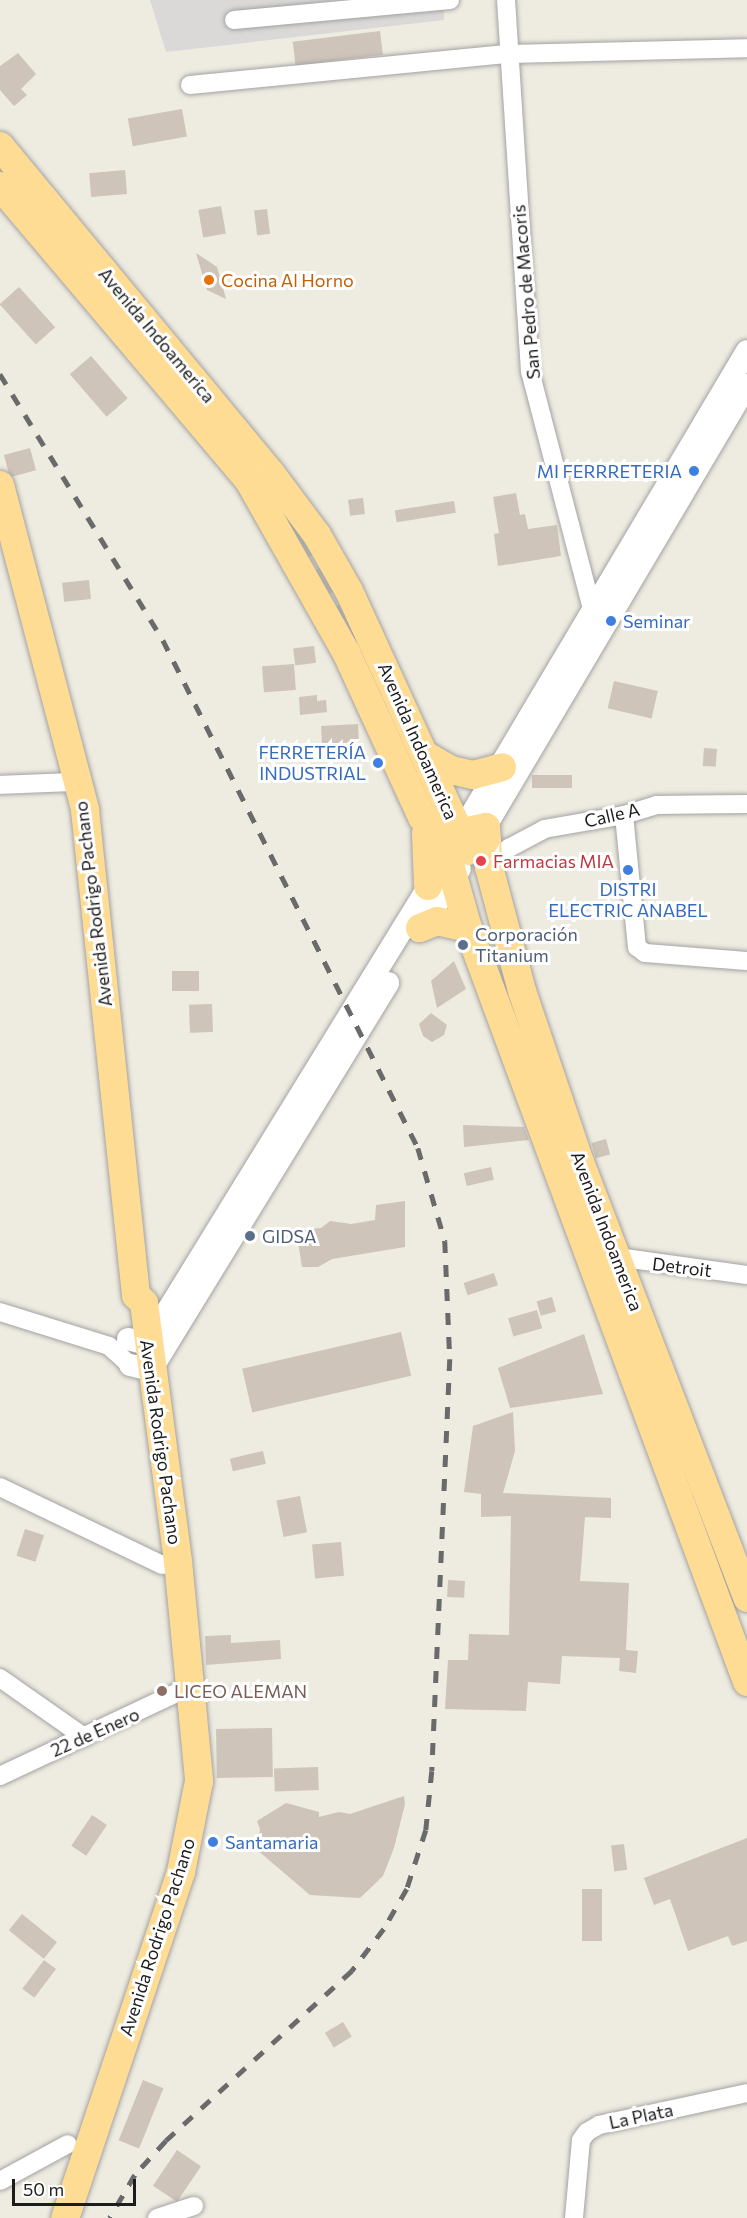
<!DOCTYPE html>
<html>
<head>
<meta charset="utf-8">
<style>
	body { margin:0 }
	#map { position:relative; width:747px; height:2218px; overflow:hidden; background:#eeebe0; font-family:Commissioner,sans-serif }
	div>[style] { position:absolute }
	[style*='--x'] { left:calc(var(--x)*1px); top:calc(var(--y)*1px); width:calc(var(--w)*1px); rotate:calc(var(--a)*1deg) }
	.residential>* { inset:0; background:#dad9d8 }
	.building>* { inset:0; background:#cec4b9; transform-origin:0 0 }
	.primary-tunnel>* { height:28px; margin-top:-14px; transform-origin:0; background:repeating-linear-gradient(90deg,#c4c2b9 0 28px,transparent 0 42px) }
	.roads { filter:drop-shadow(0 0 2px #a3a3a3) drop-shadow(0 0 2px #a3a3a3) }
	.minor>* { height:18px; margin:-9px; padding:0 9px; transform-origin:9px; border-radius:9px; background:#fff }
	.tertiary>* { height:22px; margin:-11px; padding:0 11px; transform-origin:11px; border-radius:11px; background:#fff }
	.primary>* { height:28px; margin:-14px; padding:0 14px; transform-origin:14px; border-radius:14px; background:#ffdc94 }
	.rail>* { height:4.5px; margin-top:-2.25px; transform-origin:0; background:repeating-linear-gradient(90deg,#6a6a6a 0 12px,transparent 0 24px) }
	.dots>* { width:16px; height:16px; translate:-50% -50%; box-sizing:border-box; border:3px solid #fff; border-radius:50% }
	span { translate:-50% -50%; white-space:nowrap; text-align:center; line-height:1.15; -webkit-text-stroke:6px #fff; paint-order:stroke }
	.food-label { font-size:18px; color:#c56008 }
	.left { translate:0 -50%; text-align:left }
	.street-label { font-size:18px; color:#1c1c1c }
	.shop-label { font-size:18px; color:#366cbe }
	.right { translate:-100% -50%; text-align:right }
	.health-label { font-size:18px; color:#be3a42 }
	.service-label { font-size:18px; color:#4e5e75 }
	.education-label { font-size:18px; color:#785e54 }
	.scale { position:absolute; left:12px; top:2179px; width:124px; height:27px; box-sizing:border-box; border:3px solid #1c1c1c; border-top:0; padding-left:8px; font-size:18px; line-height:21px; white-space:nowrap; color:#1c1c1c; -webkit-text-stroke:4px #fff; paint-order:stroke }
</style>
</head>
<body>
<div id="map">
	<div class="residential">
		<i style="clip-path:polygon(150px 0,444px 0,444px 20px,166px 52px)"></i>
	</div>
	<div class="building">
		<i style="left:380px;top:31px;width:24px;height:88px;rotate:83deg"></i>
		<i style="clip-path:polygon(18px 53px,36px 74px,21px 89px,27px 95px,14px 106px,0 90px,0 66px)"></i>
		<i style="left:182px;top:109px;width:28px;height:55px;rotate:80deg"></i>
		<i style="left:125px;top:170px;width:24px;height:36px;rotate:85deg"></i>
		<i style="left:221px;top:206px;width:28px;height:23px;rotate:80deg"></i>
		<i style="left:267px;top:209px;width:25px;height:13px;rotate:83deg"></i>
		<i style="clip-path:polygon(196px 253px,217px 267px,226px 299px,207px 290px)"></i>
		<i style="left:19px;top:287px;width:54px;height:26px;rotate:48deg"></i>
		<i style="left:91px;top:356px;width:56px;height:28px;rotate:49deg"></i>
		<i style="left:30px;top:448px;width:23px;height:27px;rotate:75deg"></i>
		<i style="clip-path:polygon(516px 493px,520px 515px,525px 514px,528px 529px,557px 525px,561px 556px,498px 566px,494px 534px,499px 533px,493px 497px)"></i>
		<i style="left:363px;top:498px;width:16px;height:15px;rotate:83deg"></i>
		<i style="left:454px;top:501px;width:12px;height:60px;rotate:81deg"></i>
		<i style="left:89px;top:580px;width:19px;height:27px;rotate:84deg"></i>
		<i style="left:314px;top:646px;width:17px;height:21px;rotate:83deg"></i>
		<i style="left:294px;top:664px;width:26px;height:32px;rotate:86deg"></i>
		<i style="left:614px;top:681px;width:45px;height:28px;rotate:13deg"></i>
		<i style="clip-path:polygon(317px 695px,317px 701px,326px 700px,327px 712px,300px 715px,299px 697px)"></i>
		<i style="left:358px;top:724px;width:18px;height:37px;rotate:87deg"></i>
		<i style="left:704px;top:748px;width:13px;height:18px;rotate:4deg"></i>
		<i style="left:532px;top:775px;width:40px;height:13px"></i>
		<i style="clip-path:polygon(454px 961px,466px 989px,437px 1008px,431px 981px)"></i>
		<i style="left:172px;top:971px;width:27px;height:20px"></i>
		<i style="left:212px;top:1004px;width:28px;height:23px;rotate:88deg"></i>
		<i style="clip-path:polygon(431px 1013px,447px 1025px,444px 1035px,432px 1042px,423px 1036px,419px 1024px)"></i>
		<i style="clip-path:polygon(463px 1125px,524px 1127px,529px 1140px,464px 1147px)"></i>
		<i style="left:606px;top:1139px;width:16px;height:15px;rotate:75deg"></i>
		<i style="left:491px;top:1167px;width:13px;height:28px;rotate:77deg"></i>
		<i style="clip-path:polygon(405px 1201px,405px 1247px,332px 1259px,318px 1267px,302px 1267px,296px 1230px,321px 1228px,330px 1221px,351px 1224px,375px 1220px,376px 1205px)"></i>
		<i style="left:494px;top:1273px;width:13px;height:32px;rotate:72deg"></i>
		<i style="left:552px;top:1297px;width:15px;height:16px;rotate:74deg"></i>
		<i style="left:537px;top:1310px;width:19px;height:30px;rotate:74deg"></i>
		<i style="left:401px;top:1332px;width:45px;height:163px;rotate:77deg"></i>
		<i style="clip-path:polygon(584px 1334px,603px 1394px,510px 1408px,498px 1368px)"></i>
		<i style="clip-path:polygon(513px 1412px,515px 1451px,503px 1493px,611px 1498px,611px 1518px,585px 1517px,580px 1581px,629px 1583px,626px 1650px,638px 1651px,636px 1673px,619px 1671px,620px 1658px,562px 1656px,560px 1684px,528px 1682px,526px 1711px,445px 1709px,448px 1660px,468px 1660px,469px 1634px,509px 1635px,511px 1516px,481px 1517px,481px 1494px,464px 1492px,473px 1426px)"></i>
		<i style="left:263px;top:1451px;width:13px;height:34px;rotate:77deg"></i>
		<i style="left:300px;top:1496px;width:37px;height:24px;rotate:79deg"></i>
		<i style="left:25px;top:1529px;width:20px;height:28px;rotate:18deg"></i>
		<i style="left:341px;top:1542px;width:34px;height:29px;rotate:85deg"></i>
		<i style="left:448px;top:1580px;width:17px;height:17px;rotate:3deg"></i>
		<i style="clip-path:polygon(231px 1635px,231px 1643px,280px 1640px,281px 1659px,206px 1665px,205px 1636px)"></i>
		<i style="left:272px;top:1728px;width:49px;height:56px;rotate:89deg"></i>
		<i style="left:318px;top:1767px;width:23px;height:44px;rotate:88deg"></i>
		<i style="clip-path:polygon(404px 1796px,405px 1804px,394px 1848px,383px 1876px,360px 1898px,310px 1895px,256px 1849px,260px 1829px,257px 1821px,286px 1803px,319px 1812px,319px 1817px,339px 1812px,350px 1814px)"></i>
		<i style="left:92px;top:1815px;width:18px;height:37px;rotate:34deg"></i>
		<i style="clip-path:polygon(747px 1838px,747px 1941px,732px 1946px,728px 1936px,688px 1951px,670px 1899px,654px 1905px,644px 1878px)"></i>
		<i style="left:624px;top:1844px;width:26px;height:13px;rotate:83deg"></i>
		<i style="left:582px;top:1889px;width:20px;height:52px"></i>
		<i style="left:22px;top:1914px;width:45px;height:21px;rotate:39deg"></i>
		<i style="left:44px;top:1960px;width:15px;height:36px;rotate:37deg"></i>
		<i style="left:343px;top:2022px;width:17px;height:21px;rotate:59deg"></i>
		<i style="left:143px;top:2080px;width:22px;height:65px;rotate:22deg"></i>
		<i style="left:177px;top:2150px;width:29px;height:43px;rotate:34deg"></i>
	</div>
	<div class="primary-tunnel">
		<i style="--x:277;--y:495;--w:140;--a:62.7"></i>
	</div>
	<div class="roads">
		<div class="minor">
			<i style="--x:506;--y:0;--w:372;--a:86.3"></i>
			<i style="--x:530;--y:371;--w:249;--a:75.4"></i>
			<i style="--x:234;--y:20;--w:217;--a:-5.3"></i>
			<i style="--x:190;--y:85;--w:320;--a:-5.6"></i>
			<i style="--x:508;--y:54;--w:239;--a:-1.4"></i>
			<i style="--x:0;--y:785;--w:76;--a:-2.3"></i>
			<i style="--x:624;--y:815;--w:133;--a:84.4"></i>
			<i style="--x:637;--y:947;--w:10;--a:37"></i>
			<i style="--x:645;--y:953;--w:102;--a:4.5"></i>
			<i style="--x:489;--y:867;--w:28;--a:-44"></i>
			<i style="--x:509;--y:848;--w:40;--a:-28"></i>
			<i style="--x:544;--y:829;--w:81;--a:-9.9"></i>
			<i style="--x:624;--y:815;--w:34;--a:-17"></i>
			<i style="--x:656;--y:805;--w:91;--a:-0.6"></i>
			<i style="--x:617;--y:1257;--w:131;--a:7.9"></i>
			<i style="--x:0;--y:1312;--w:114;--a:17.3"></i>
			<i style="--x:109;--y:1346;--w:28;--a:42"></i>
			<i style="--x:0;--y:1487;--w:180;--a:25.7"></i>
			<i style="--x:0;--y:1678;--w:103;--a:35.1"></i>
			<i style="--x:0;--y:1776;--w:209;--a:-25.2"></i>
			<i style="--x:0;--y:2181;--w:77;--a:-28.6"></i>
			<i style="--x:157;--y:2218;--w:39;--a:-18"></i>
			<i style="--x:574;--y:2218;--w:78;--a:-84.9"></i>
			<i style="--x:581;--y:2140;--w:10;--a:-53"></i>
			<i style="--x:587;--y:2132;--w:14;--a:-30"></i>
			<i style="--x:599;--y:2125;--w:151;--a:-12.2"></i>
		</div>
		<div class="tertiary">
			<i style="--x:477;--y:841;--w:530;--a:-59.37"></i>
			<i style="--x:455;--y:842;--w:571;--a:-59.26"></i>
			<i style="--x:419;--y:931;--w:74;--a:-56.5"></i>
			<i style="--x:128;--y:1339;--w:20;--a:15"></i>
			<i style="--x:147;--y:1344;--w:553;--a:-58.38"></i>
			<i style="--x:130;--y:1365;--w:22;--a:13"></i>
			<i style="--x:151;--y:1370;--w:454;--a:-58.5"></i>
		</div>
		<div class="primary">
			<i style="--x:0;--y:146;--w:423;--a:50.4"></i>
			<i style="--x:270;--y:472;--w:79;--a:53.3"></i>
			<i style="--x:317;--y:535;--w:64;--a:60.3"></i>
			<i style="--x:349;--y:591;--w:286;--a:65.4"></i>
			<i style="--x:0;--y:186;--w:384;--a:49.8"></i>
			<i style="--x:248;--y:479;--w:199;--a:60.5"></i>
			<i style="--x:346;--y:652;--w:182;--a:65.3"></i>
			<i style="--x:422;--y:817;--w:30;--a:40"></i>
			<i style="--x:445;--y:836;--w:42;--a:-12.4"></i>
			<i style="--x:486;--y:827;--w:40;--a:85.7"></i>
			<i style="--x:489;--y:867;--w:128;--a:75.1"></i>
			<i style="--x:522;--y:991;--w:181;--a:71.3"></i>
			<i style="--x:580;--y:1162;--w:467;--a:69"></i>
			<i style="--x:0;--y:485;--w:336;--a:75.3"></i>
			<i style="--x:85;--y:810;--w:488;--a:84"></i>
			<i style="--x:136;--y:1295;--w:11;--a:45"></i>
			<i style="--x:144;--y:1303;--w:260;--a:82.5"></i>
			<i style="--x:178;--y:1561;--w:221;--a:84.5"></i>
			<i style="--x:199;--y:1781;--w:93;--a:101.2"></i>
			<i style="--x:181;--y:1872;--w:365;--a:108.5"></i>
			<i style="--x:427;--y:756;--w:28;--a:30"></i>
			<i style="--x:451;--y:770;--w:23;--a:13"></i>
			<i style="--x:473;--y:775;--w:30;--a:-15"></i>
			<i style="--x:426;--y:833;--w:53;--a:87.8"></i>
			<i style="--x:447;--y:854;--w:77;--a:74.2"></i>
			<i style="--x:468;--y:928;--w:804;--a:69.69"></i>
			<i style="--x:420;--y:928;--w:18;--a:-22"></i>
			<i style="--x:437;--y:921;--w:32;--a:13"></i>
		</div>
	</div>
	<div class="rail">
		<i style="--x:0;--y:374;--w:312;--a:58.5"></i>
		<i style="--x:163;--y:640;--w:568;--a:63.34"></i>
		<i style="--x:418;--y:1148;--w:97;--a:73.8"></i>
		<i style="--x:445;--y:1241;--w:118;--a:87.6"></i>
		<i style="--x:450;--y:1359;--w:412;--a:92.5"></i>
		<i style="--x:432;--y:1771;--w:59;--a:95.8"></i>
		<i style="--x:426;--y:1830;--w:62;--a:107.9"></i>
		<i style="--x:407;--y:1889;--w:46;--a:119.9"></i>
		<i style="--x:384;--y:1929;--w:53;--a:127.3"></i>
		<i style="--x:352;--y:1971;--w:252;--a:137.6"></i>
		<i style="--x:166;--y:2141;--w:46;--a:132.4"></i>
		<i style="--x:135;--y:2175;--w:50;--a:120.2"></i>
	</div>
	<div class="dots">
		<i style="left:209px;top:280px;background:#e8710a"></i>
		<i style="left:694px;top:471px;background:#3f7fe0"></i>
		<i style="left:611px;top:621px;background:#3f7fe0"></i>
		<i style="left:378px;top:763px;background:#3f7fe0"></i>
		<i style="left:481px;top:861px;background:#e0444e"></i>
		<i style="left:628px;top:870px;background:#3f7fe0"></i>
		<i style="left:463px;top:945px;background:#5c6f8a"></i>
		<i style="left:250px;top:1236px;background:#5c6f8a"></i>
		<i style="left:162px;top:1691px;background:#8d6e63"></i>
		<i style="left:213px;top:1842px;background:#3f7fe0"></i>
	</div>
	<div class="food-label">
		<span class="left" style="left:221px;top:280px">Cocina Al Horno</span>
	</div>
	<div class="street-label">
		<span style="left:526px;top:292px;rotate:-95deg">San Pedro de Macoris</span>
		<span style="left:157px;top:335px;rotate:50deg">Avenida Indoamerica</span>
		<span style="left:418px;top:741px;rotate:66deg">Avenida Indoamerica</span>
		<span style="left:612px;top:815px;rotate:-13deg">Calle A</span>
		<span style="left:93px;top:904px;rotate:-97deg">Avenida Rodrigo Pachano</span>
		<span style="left:607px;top:1231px;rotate:69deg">Avenida Indoamerica</span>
		<span style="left:682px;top:1267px;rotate:7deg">Detroit</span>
		<span style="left:161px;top:1442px;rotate:82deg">Avenida Rodrigo Pachano</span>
		<span style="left:95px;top:1732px;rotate:-24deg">22 de Enero</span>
		<span style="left:157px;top:1937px;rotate:-72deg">Avenida Rodrigo Pachano</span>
		<span style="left:641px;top:2116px;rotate:-12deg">La Plata</span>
	</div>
	<div class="shop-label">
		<span class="right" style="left:682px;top:471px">MI FERRRETERIA</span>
		<span class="left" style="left:623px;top:621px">Seminar</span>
		<span class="right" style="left:366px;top:763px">FERRETERÍA<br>INDUSTRIAL</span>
		<span style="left:628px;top:900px">DISTRI<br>ELECTRIC ANABEL</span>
		<span class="left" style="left:225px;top:1842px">Santamaria</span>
	</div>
	<div class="health-label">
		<span class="left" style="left:493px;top:861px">Farmacias MIA</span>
	</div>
	<div class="service-label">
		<span class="left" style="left:475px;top:945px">Corporación<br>Titanium</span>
		<span class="left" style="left:262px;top:1236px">GIDSA</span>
	</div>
	<div class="education-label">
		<span class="left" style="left:174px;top:1691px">LICEO ALEMAN</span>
	</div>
	<div class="scale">50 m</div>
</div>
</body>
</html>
